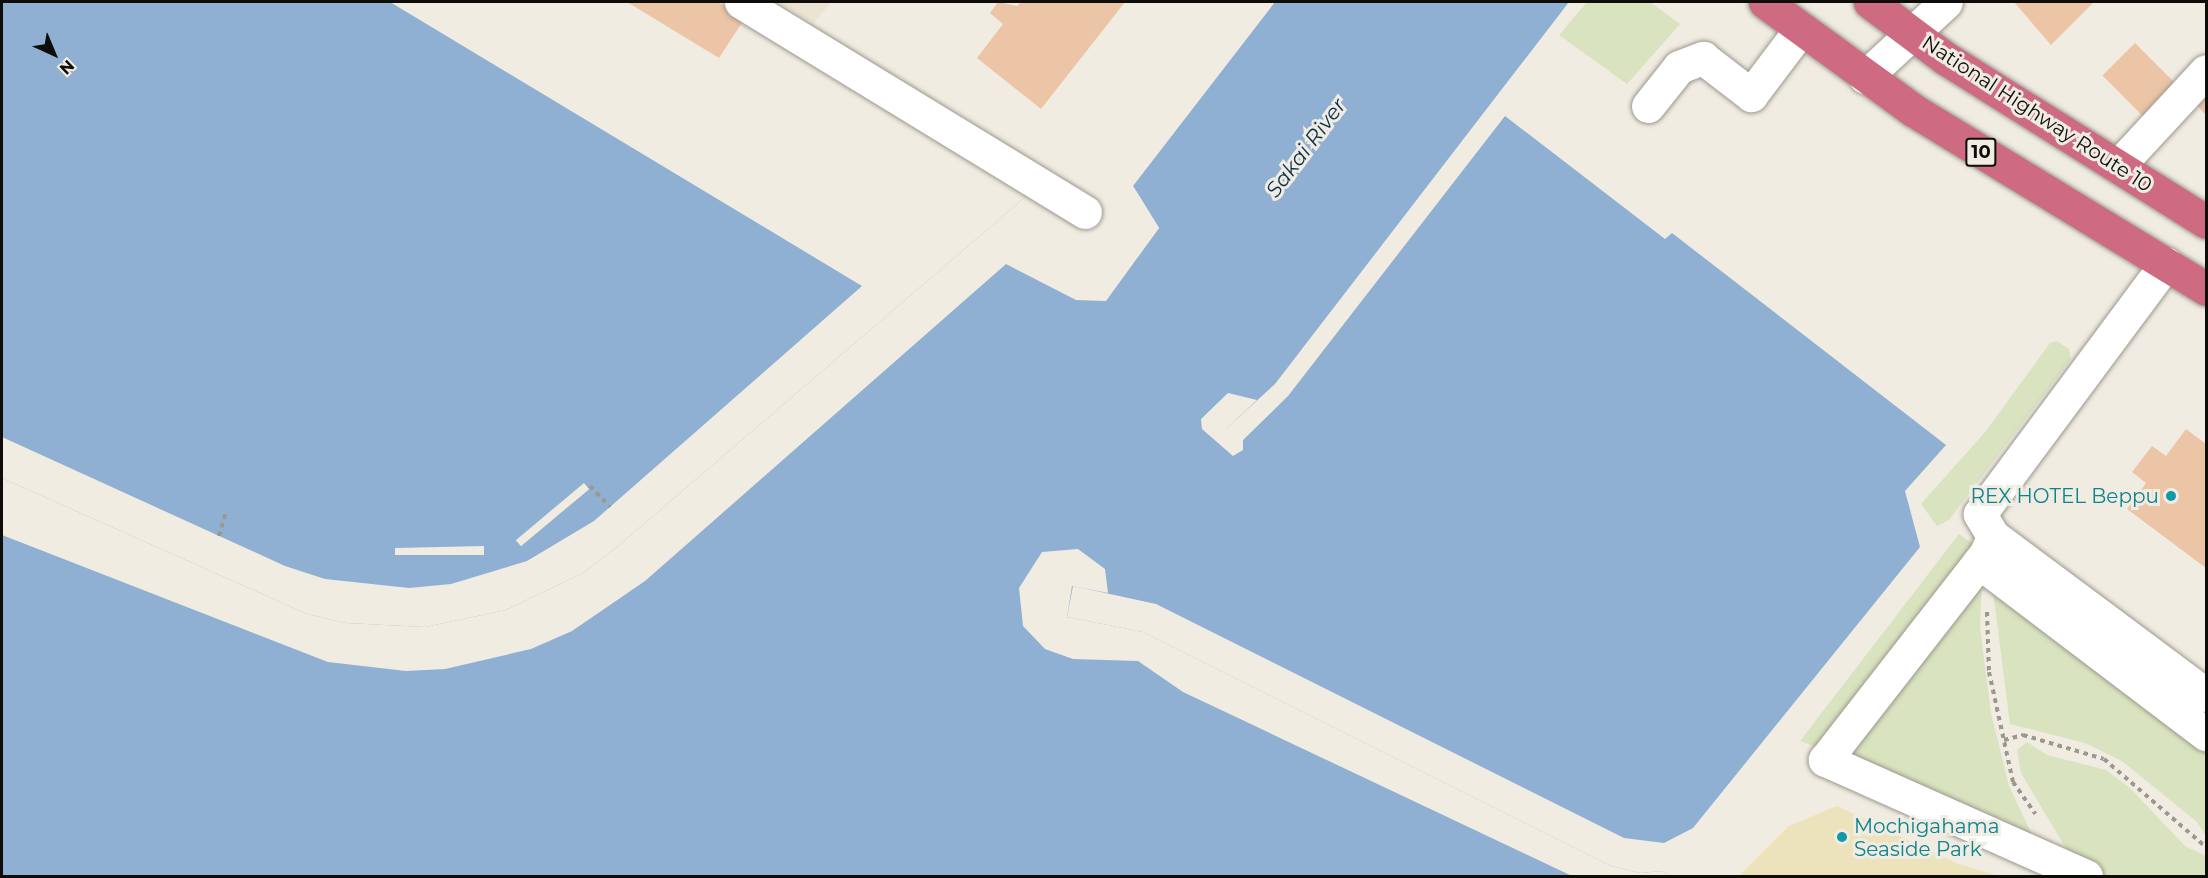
<!DOCTYPE html>
<html>
<head>
<meta charset="utf-8">
<style>
	body { margin:0 }
	#map { position:relative; width:2208px; height:878px; overflow:hidden; background:#f0ece1; font-family:Montserrat,sans-serif }
	div>[style] { position:absolute }
	[style*='--x'] { left:calc(var(--x)*1px); top:calc(var(--y)*1px); width:calc(var(--w)*1px); rotate:calc(var(--a)*1deg) }
	.built>* { inset:0; background:#eae4d1 }
	.green>* { inset:0; background:#d9e3bf }
	.sand>* { inset:0; background:#ece3bd }
	.water>* { inset:0; background:#8fb0d2 }
	.pier>* { inset:0; background:#f0ece1; transform-origin:0 0 }
	.building>* { inset:0; background:#ecc4a6; transform-origin:0 0 }
	.path>* { height:4px; margin-top:-2px; transform-origin:0; background:repeating-linear-gradient(90deg,#9b9890 0 4.5px,transparent 0 9px) }
	.roads { filter:drop-shadow(0 0 2px #9c988e) drop-shadow(0 0 2px #9c988e) }
	.street>* { height:33px; margin:-16.5px; padding:0 16.5px; transform-origin:16.5px; border-radius:16.5px; background:#fff }
	.secondary>* { height:33px; margin:-16.5px; padding:0 16.5px; transform-origin:16.5px; border-radius:16.5px; background:#fff }
	.highway>* { height:33px; margin:-16.5px; padding:0 16.5px; transform-origin:16.5px; border-radius:16.5px; background:#ce6a82 }
	.dots>* { width:16px; height:16px; translate:-50% -50%; box-sizing:border-box; border:3px solid #f0ece1; border-radius:50% }
	span { translate:-50% -50%; white-space:nowrap; text-align:center; line-height:1.15; -webkit-text-stroke:6px #f0ece1; paint-order:stroke }
	.shield-label span { padding:2px 4px; background:#f0ece1; border:2px solid; border-radius:4px; -webkit-text-stroke-width:0 }
	.shield-label { font-size:18px; color:#0e0d0a; font-weight:700 }
	.street-label { font-size:20px; color:#0e0d0a }
	.culture-label { font-size:20px; color:#0d838f }
	.right { translate:-100% -50%; text-align:right }
	.left { translate:0 -50%; text-align:left }
	.water-label { font-size:21px; color:#092f50; font-style:italic }
	.frame { position:absolute; inset:0; border:3px solid #0e0d0a; pointer-events:none }
	.north { position:absolute; left:24px; top:24px; width:60px; height:60px; -webkit-text-stroke:4px #f0ece1; paint-order:stroke; rotate:136deg; font-size:16px; font-weight:700; line-height:24px; text-align:center; color:#0e0d0a }
	.north::after { content:''; display:block; margin:auto; width:21px; height:27px; background:#0e0d0a; clip-path:polygon(50% 0,100% 100%,50% 72%,0 100%) }
</style>
</head>
<body>
<div id="map">
	<div class="built">
		<i style="clip-path:polygon(778px 2px,831px 2px,814px 23px)"></i>
	</div>
	<div class="green">
		<i style="clip-path:polygon(1587px 2px,1650px 2px,1680px 24px,1627px 84px,1559px 35px)"></i>
		<i style="clip-path:polygon(2057px 341px,2069px 349px,2071px 359px,1949px 520px,1937px 526px,1921px 504px,1986px 431px,2050px 343px)"></i>
		<i style="clip-path:polygon(1959px 534px,1979px 548px,1816px 747px,1800px 741px)"></i>
		<i style="clip-path:polygon(1982px 579px,1980px 627px,1991px 713px,2009px 786px,2033px 837px,1856px 762px,1851px 753px)"></i>
		<i style="clip-path:polygon(1993px 591px,2206px 751px,2206px 836px,2197px 822px,2122px 761px,2085px 743px,2010px 724px)"></i>
		<i style="clip-path:polygon(2027px 742px,2047px 755px,2106px 770px,2130px 788px,2185px 846px,2206px 856px,2206px 876px,2100px 876px,2073px 860px,2021px 773px,2017px 750px)"></i>
	</div>
	<div class="sand">
		<i style="clip-path:polygon(1837px 806px,1956px 863px,1999px 876px,1739px 876px,1789px 826px)"></i>
	</div>
	<div class="water">
		<i style="clip-path:polygon(2px 2px,390px 2px,862px 286px,594px 521px,527px 561px,451px 584px,409px 588px,325px 579px,285px 566px,2px 437px)"></i>
		<i style="clip-path:polygon(1275px 2px,1569px 2px,1275px 384px,1227px 428px,1240px 443px,1288px 396px,1505px 116px,1665px 239px,1672px 233px,1946px 445px,1905px 491px,1920px 547px,1693px 828px,1664px 843px,1624px 838px,1156px 604px,1073px 586px,1067px 617px,1143px 632px,1611px 866px,1640px 873px,1663px 871px,1669px 876px,2px 876px,2px 478px,307px 614px,346px 623px,425px 627px,506px 610px,583px 573px,617px 547px,1031px 192px,1137px 258px,1159px 228px,1133px 186px)"></i>
	</div>
	<div class="pier">
		<i style="clip-path:polygon(1133px 186px,1159px 228px,1106px 301px,1076px 300px,1006px 264px,645px 581px,572px 631px,531px 649px,445px 669px,406px 671px,328px 662px,2px 535px,2px 478px,307px 614px,346px 623px,425px 627px,506px 610px,583px 573px,617px 547px,1031px 192px,1136px 254px,1155px 228px)"></i>
		<i style="clip-path:polygon(1228px 393px,1257px 400px,1227px 428px,1243px 441px,1243px 450px,1233px 456px,1202px 429px,1201px 419px)"></i>
		<i style="left:584px;top:483px;width:8px;height:89px;rotate:50deg"></i>
		<i style="clip-path:polygon(484px 546px,484px 555px,395px 555px,395px 548px)"></i>
		<i style="clip-path:polygon(1078px 549px,1105px 569px,1108px 593px,1072px 586px,1067px 617px,1143px 632px,1611px 866px,1640px 873px,1663px 871px,1669px 876px,1572px 876px,1183px 692px,1138px 661px,1073px 659px,1045px 649px,1023px 626px,1019px 588px,1042px 552px)"></i>
	</div>
	<div class="building">
		<i style="clip-path:polygon(627px 2px,718px 2px,745px 18px,719px 58px)"></i>
		<i style="clip-path:polygon(998px 2px,1017px 6px,1021px 2px,1125px 2px,1041px 109px,977px 58px,1003px 24px,990px 13px)"></i>
		<i style="clip-path:polygon(2014px 2px,2094px 2px,2051px 45px)"></i>
		<i style="left:2135px;top:43px;width:61px;height:46px;rotate:45deg"></i>
		<i style="clip-path:polygon(2206px 86px,2206px 115px,2192px 100px)"></i>
		<i style="clip-path:polygon(2186px 429px,2206px 444px,2206px 568px,2127px 509px,2146px 483px,2132px 472px,2152px 446px,2166px 456px)"></i>
	</div>
	<div class="path">
		<i style="--x:590;--y:486;--w:29;--a:46"></i>
		<i style="--x:219;--y:536;--w:26;--a:-74"></i>
		<i style="--x:1987;--y:612;--w:60;--a:88.1"></i>
		<i style="--x:1989;--y:672;--w:113;--a:77.7"></i>
		<i style="--x:2013;--y:782;--w:39;--a:55"></i>
		<i style="--x:2004;--y:740;--w:20;--a:-15"></i>
		<i style="--x:2023;--y:735;--w:84;--a:16.5"></i>
		<i style="--x:2104;--y:759;--w:135;--a:40.8"></i>
	</div>
	<div class="roads">
		<div class="street">
			<i style="--x:741;--y:2;--w:403;--a:31.4"></i>
			<i style="--x:1865;--y:77;--w:110;--a:-42.8"></i>
			<i style="--x:1648;--y:106;--w:50;--a:-51.5"></i>
			<i style="--x:1679;--y:67;--w:26;--a:-21"></i>
			<i style="--x:1703;--y:58;--w:61;--a:37.6"></i>
			<i style="--x:1751;--y:95;--w:83;--a:-52.9"></i>
			<i style="--x:2118;--y:166;--w:129;--a:-47.2"></i>
			<i style="--x:1979;--y:562;--w:285;--a:37.2"></i>
			<i style="--x:2086;--y:876;--w:286;--a:-156"></i>
			<i style="--x:1825;--y:760;--w:262;--a:-52.1"></i>
			<i style="--x:1986;--y:553;--w:18;--a:-68"></i>
			<i style="--x:1993;--y:536;--w:26;--a:-121"></i>
			<i style="--x:1980;--y:514;--w:312;--a:-53.4"></i>
		</div>
		<div class="secondary">
			<i style="--x:1993;--y:536;--w:266;--a:36.7"></i>
		</div>
		<div class="highway">
			<i style="--x:1765;--y:2;--w:183;--a:36.1"></i>
			<i style="--x:1913;--y:110;--w:343;--a:31.4"></i>
			<i style="--x:1870;--y:2;--w:94;--a:36.7"></i>
			<i style="--x:1945;--y:58;--w:308;--a:32.1"></i>
		</div>
	</div>
	<div class="dots">
		<i style="left:2171px;top:496px;background:#0f9aa8"></i>
		<i style="left:1842px;top:837px;background:#0f9aa8"></i>
	</div>
	<div class="shield-label">
		<span style="left:1981px;top:152px">10</span>
	</div>
	<div class="street-label">
		<span style="left:2037px;top:114px;rotate:33deg">National Highway Route 10</span>
	</div>
	<div class="culture-label">
		<span class="right" style="left:2159px;top:496px">REX HOTEL Beppu</span>
		<span class="left" style="left:1854px;top:838px">Mochigahama<br>Seaside Park</span>
	</div>
	<div class="water-label">
		<span style="left:1306px;top:148px;rotate:-53deg">Sakai River</span>
	</div>
	<div class="frame"></div>
	<div class="north">N</div>
</div>
</body>
</html>
